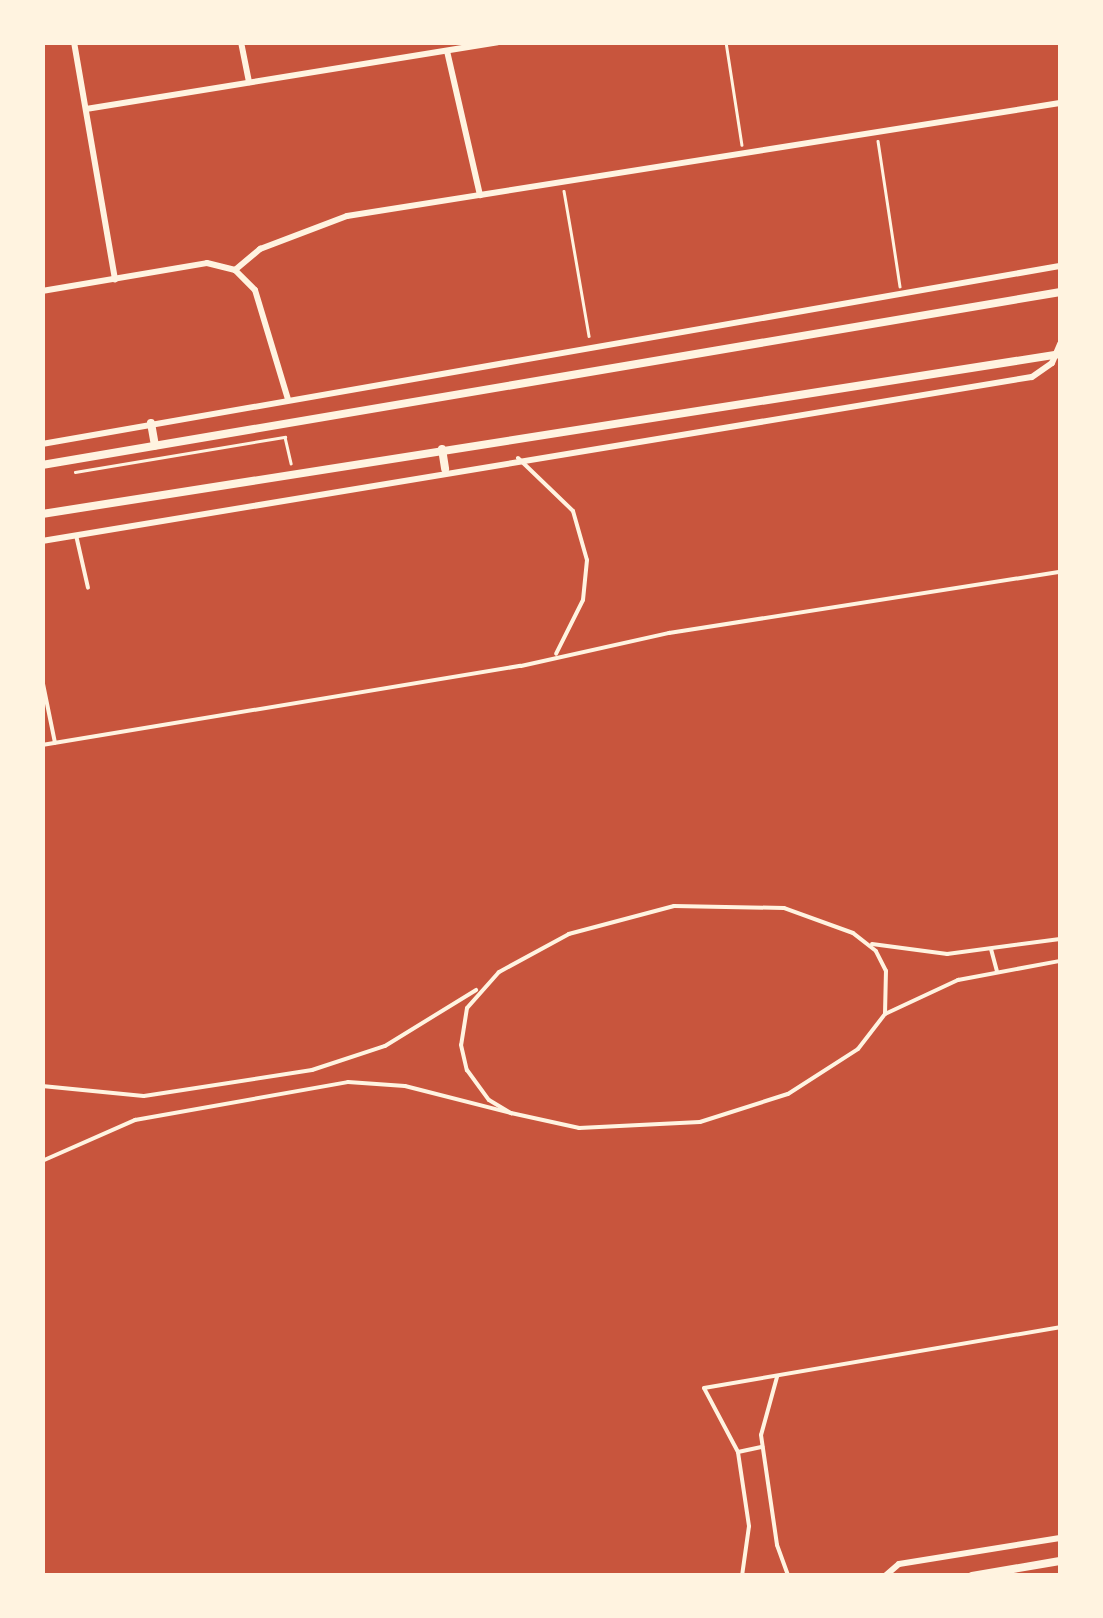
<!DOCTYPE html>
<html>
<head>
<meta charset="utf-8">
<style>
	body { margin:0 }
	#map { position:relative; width:1103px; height:1618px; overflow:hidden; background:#c8553d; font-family:"Asap Condensed",sans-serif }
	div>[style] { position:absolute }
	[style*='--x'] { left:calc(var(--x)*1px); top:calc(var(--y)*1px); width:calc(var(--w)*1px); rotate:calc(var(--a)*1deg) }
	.path>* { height:2.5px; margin:-1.25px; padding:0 1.25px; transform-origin:1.25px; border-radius:1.25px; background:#fff3e0 }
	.service>* { height:4px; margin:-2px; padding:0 2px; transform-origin:2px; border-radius:2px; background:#fff3e0 }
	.minor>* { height:6px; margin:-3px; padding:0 3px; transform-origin:3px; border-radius:3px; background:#fff3e0 }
	.tertiary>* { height:8px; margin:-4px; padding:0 4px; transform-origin:4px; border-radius:4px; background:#fff3e0 }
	span { translate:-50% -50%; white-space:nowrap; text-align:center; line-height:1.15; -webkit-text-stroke:9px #fff3e0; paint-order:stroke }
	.frame { position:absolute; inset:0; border:45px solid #fff3e0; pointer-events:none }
</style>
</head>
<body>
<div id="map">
	<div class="path">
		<i style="--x:726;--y:42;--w:104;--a:81.2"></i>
		<i style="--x:878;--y:141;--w:147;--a:81.4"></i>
		<i style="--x:564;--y:191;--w:147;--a:80.2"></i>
		<i style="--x:75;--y:472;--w:213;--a:-9.5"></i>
		<i style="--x:285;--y:437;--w:27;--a:77"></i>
	</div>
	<div class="service">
		<i style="--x:518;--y:458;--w:76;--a:43.9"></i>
		<i style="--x:573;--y:511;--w:51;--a:74.1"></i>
		<i style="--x:587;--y:560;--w:40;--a:95.7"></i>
		<i style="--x:583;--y:600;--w:60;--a:116.6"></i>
		<i style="--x:76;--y:535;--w:54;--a:77.2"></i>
		<i style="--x:42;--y:679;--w:65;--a:78.5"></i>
		<i style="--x:42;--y:745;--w:485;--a:-9.4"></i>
		<i style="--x:521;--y:666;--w:152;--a:-12.6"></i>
		<i style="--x:669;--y:633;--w:396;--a:-8.9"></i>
		<i style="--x:872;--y:944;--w:76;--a:7.6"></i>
		<i style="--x:947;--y:954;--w:114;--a:-7.6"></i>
		<i style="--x:991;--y:949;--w:23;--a:75"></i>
		<i style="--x:885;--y:1014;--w:81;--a:-25"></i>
		<i style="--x:958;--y:980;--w:104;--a:-10.6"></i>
		<i style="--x:42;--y:1086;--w:102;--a:5.6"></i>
		<i style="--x:144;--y:1096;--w:170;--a:-8.8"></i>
		<i style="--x:312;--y:1070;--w:77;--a:-18.2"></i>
		<i style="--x:385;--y:1046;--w:107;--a:-31.6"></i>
		<i style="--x:42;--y:1161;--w:102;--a:-23.8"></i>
		<i style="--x:135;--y:1120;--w:216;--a:-10.1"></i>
		<i style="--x:348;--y:1082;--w:57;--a:4"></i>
		<i style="--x:405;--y:1086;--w:109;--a:14.3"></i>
		<i style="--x:511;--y:1113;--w:70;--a:12.4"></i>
		<i style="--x:579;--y:1128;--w:121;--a:-2.8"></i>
		<i style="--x:700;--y:1122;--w:92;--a:-17.7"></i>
		<i style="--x:788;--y:1094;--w:83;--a:-32.7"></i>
		<i style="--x:858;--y:1049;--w:44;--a:-52.4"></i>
		<i style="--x:885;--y:1014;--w:43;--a:-88.7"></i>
		<i style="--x:886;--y:971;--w:22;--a:-117"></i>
		<i style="--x:876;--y:951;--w:29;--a:-142"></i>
		<i style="--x:853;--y:933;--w:73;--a:-160.1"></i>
		<i style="--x:784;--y:908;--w:110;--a:-179"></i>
		<i style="--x:674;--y:906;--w:109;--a:165.1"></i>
		<i style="--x:569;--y:934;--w:80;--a:151.5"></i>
		<i style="--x:499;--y:972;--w:48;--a:131.6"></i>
		<i style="--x:467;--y:1008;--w:37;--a:99"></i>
		<i style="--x:461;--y:1045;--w:26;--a:77"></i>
		<i style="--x:467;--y:1070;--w:37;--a:54"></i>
		<i style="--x:489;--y:1100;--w:26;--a:31"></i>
		<i style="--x:777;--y:1377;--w:60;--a:105.4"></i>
		<i style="--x:761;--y:1435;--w:111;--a:81.7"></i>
		<i style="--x:777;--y:1545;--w:33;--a:70"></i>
		<i style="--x:738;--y:1452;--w:25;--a:-12"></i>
		<i style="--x:742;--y:1576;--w:50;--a:-82"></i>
		<i style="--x:749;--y:1526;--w:75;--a:-98.5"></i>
		<i style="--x:738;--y:1452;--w:72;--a:-118"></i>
		<i style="--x:704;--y:1388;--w:361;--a:-9.7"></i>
	</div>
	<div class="minor">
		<i style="--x:74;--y:42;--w:241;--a:80.2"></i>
		<i style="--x:241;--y:42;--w:41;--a:78.7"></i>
		<i style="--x:447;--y:51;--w:148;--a:77.1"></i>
		<i style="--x:480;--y:195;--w:587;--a:-9.01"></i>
		<i style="--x:86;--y:109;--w:417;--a:-9.2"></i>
		<i style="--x:235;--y:270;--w:33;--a:-40"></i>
		<i style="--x:260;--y:249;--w:93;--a:-20.8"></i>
		<i style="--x:347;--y:216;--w:135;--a:-9"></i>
		<i style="--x:42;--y:291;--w:167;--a:-9.6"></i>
		<i style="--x:207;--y:263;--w:29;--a:14"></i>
		<i style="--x:235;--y:270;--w:28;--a:45"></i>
		<i style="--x:255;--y:290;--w:114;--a:73.2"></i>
		<i style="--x:42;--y:444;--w:1033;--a:-9.92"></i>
		<i style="--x:42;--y:541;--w:1003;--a:-9.41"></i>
		<i style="--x:1032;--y:377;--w:24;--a:-35"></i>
		<i style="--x:1052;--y:363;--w:21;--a:-67"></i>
		<i style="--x:885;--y:1576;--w:18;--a:-41"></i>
		<i style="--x:899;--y:1564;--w:163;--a:-9.2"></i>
	</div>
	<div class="tertiary">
		<i style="--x:151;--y:423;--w:23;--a:80"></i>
		<i style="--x:442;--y:449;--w:20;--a:81"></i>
		<i style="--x:42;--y:465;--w:1033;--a:-9.64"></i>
		<i style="--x:42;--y:514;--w:1030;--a:-8.93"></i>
		<i style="--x:972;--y:1576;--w:89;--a:-9.7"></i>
	</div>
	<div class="frame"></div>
</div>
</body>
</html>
